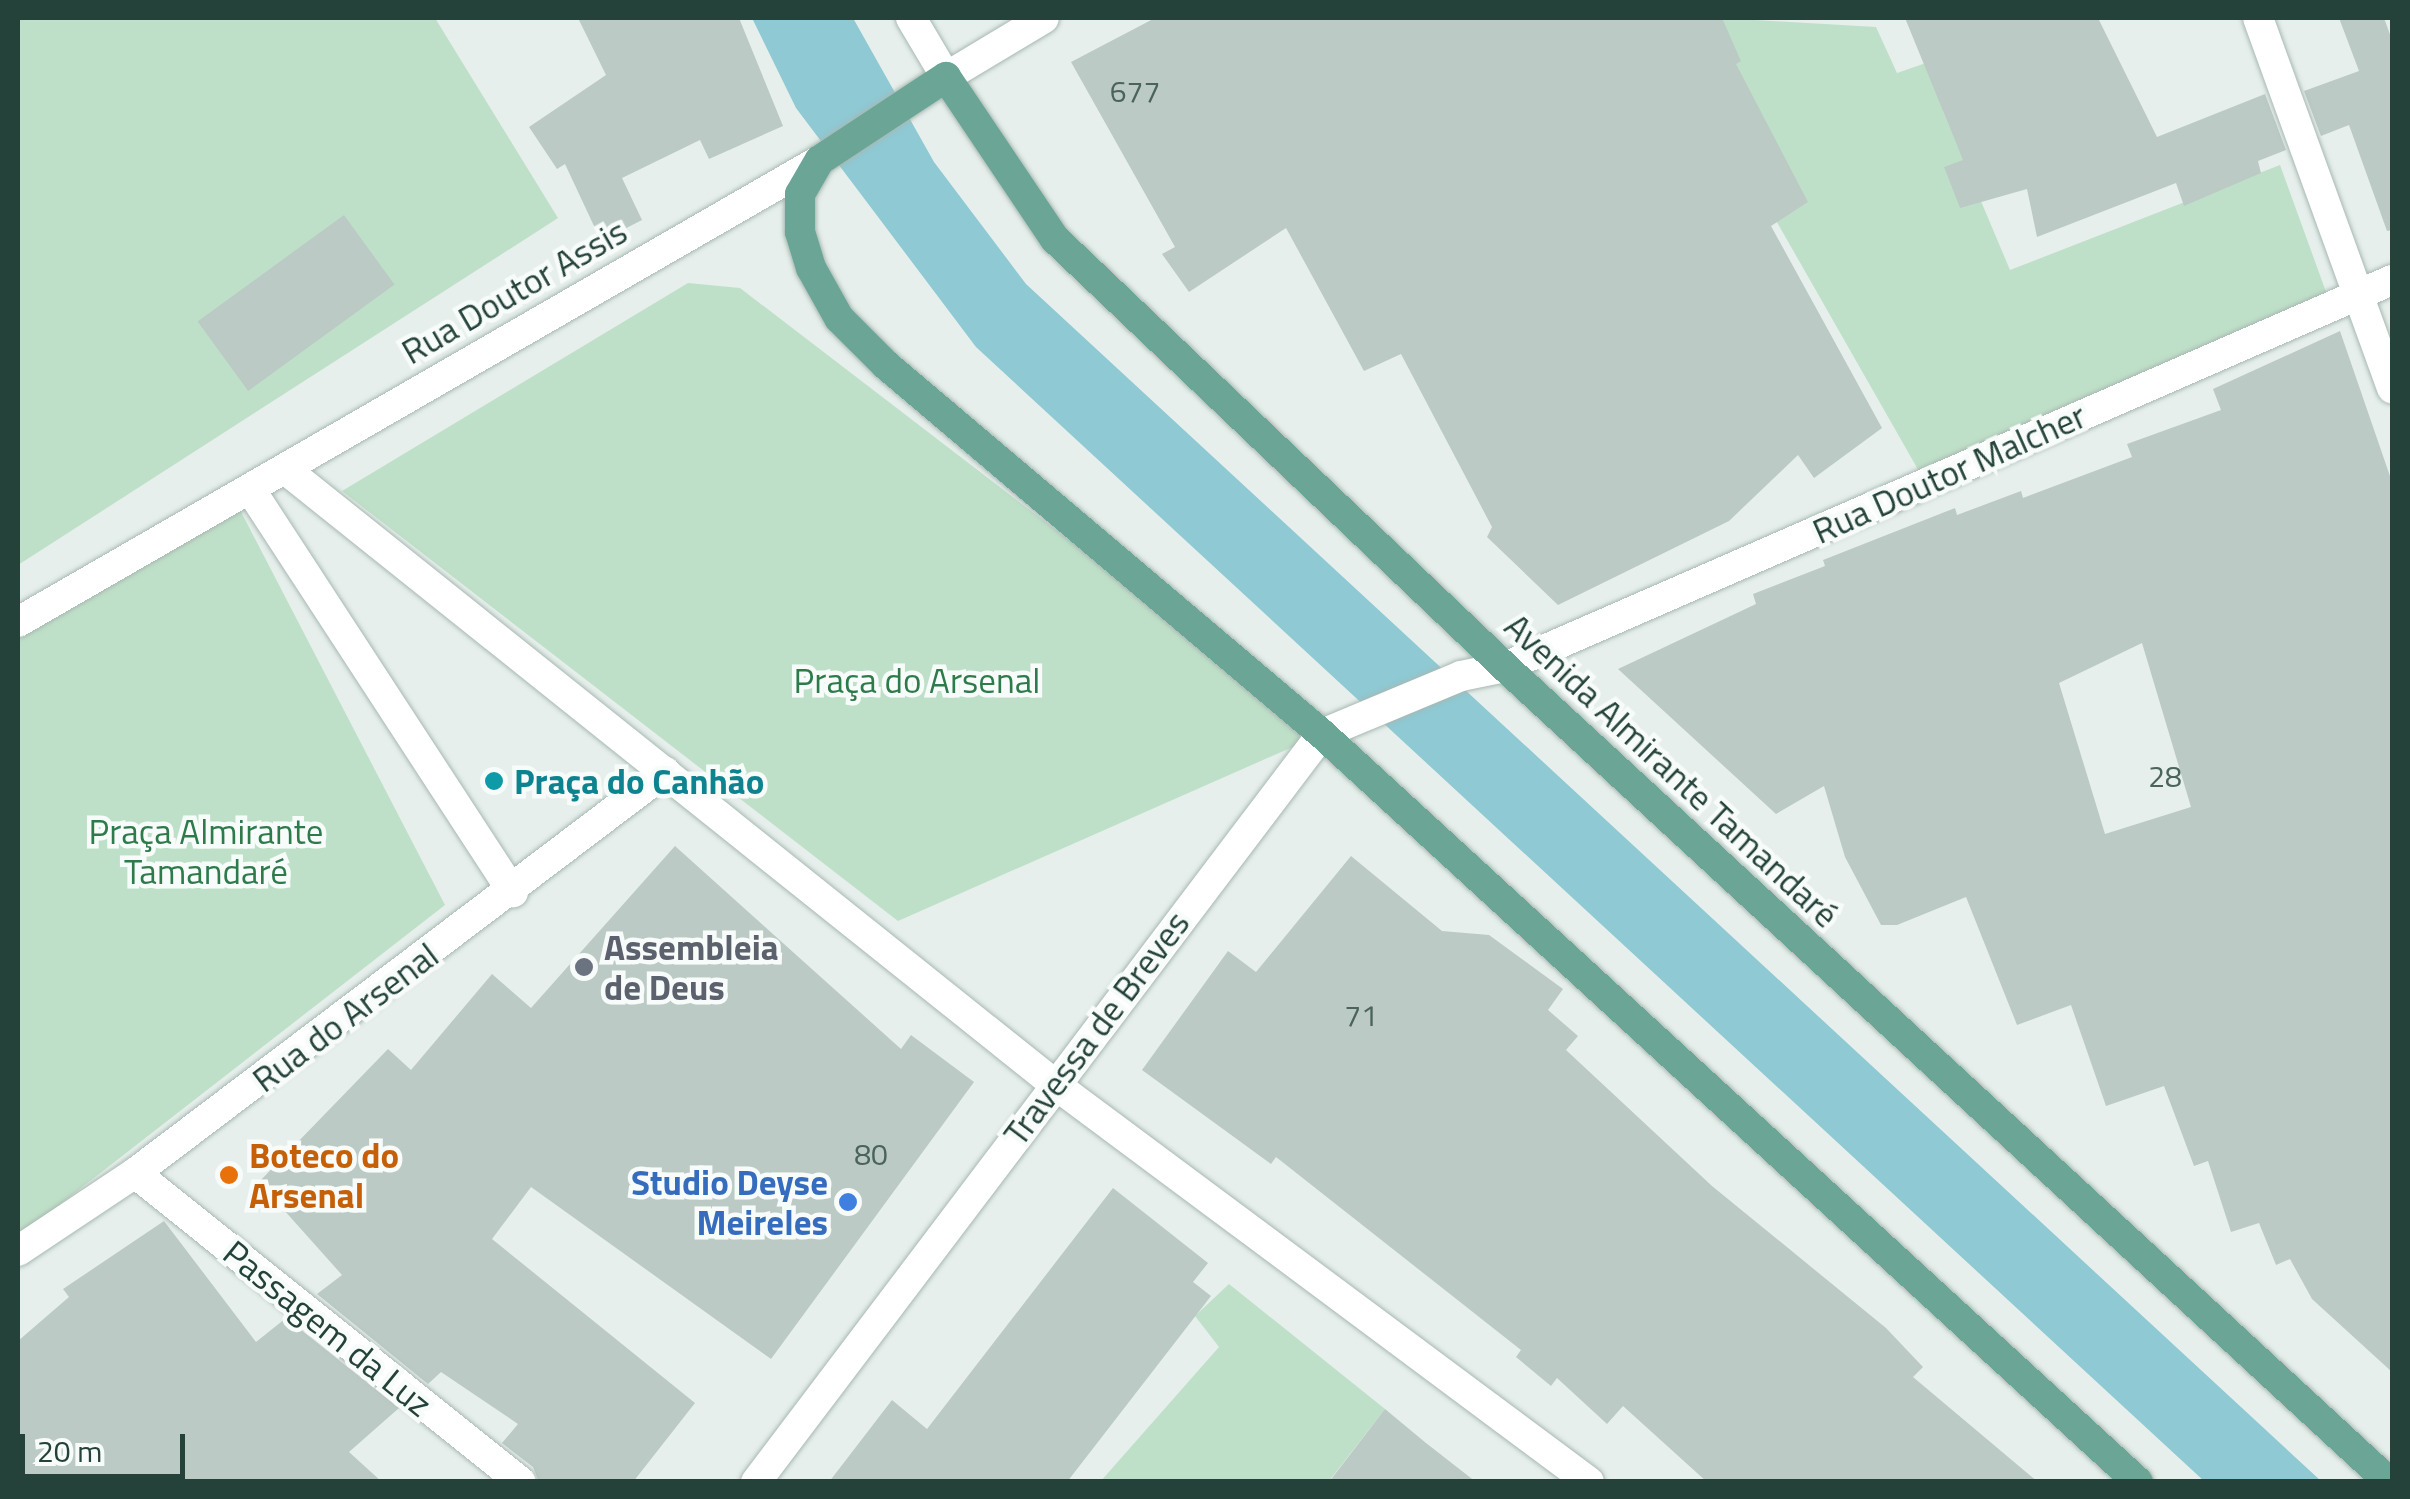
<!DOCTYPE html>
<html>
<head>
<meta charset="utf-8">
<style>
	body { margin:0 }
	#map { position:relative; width:2410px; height:1499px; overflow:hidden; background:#e6efeb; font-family:"Titillium Web",sans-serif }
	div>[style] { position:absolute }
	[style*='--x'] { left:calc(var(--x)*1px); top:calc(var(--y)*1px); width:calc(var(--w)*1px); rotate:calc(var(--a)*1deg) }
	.green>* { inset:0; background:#bfe0c8 }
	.water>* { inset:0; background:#8ec9d4 }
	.building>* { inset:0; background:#bbcac4; transform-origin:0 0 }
	.roads { filter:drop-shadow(0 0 2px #a8b8b2) drop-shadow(0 0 2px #a8b8b2) }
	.minor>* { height:30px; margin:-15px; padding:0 15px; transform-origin:15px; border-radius:15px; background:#fff }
	.major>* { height:30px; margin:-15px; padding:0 15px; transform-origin:15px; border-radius:15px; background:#6aa596 }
	.dots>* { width:28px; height:28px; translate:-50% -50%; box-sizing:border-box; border:5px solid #f7fbf9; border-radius:50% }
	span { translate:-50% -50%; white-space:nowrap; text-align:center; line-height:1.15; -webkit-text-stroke:9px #f7fbf9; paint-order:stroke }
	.number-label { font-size:30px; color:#4a645c }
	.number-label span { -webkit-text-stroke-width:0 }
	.street-label { font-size:35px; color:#24423a }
	.park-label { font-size:35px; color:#2d7a4b }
	.culture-label { font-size:35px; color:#0d838f; font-weight:700 }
	.left { translate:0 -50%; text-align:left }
	.worship-label { font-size:35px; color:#5b616d; font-weight:700 }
	.food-label { font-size:35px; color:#c56008; font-weight:700 }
	.shop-label { font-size:35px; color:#366cbe; font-weight:700 }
	.right { translate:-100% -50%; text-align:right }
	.frame { position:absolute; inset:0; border:20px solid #24423a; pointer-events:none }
	.scale { position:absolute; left:20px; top:1434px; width:165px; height:45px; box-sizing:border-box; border:5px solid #24423a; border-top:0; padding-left:12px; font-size:30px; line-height:35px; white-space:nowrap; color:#24423a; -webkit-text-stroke:8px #f7fbf9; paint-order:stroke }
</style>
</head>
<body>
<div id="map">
	<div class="green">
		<i style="clip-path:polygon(18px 18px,435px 18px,558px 218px,18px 565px)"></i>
		<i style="clip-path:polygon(1722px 18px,1876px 27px,1897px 73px,1952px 54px,1943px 111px,2010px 270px,2280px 165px,2329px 300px,1920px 473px,1668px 31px)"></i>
		<i style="clip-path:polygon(688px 283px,740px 288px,1322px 734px,898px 921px,342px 491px)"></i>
		<i style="clip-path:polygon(238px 506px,445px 905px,18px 1237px,18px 639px)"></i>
		<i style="clip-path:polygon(1229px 1284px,1385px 1409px,1329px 1481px,1100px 1482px,1219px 1347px,1195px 1316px)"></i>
	</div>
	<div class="water">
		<i style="clip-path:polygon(752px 18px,853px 18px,934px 162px,1026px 284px,2321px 1481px,2204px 1481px,976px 347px,796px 108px)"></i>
	</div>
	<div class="building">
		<i style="clip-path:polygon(578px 18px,739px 18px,783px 126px,709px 159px,700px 140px,622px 178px,642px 220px,601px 241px,565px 164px,557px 169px,529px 127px,606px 75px)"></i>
		<i style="clip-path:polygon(1155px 18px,1722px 18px,1741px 61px,1736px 64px,1808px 202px,1771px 226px,1882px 428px,1814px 478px,1798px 455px,1729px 521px,1558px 605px,1487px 537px,1492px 527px,1401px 354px,1364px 371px,1286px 228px,1189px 292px,1162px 254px,1175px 247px,1071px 62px)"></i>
		<i style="clip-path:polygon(1905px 18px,2098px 18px,2157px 137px,2265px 94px,2286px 150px,2258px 161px,2261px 173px,2184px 206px,2176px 183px,2037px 237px,2027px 189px,1960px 208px,1944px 167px,1963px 160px)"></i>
		<i style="clip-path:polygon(2339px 18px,2384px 18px,2392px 40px,2392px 230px,2387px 231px,2349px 125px,2321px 136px,2304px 91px,2359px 71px)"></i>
		<i style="left:344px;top:215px;width:86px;height:181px;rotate:54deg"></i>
		<i style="clip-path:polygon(evenodd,2340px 331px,2392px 482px,2392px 1372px,2312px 1299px,2290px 1259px,2276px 1265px,2259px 1223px,2231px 1232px,2208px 1161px,2194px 1166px,2164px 1086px,2106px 1106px,2071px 1005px,2017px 1025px,1966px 897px,1897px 925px,1881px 925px,1845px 857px,1824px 786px,1776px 814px,1618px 669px,1756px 604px,1753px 594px,1825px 566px,1823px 560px,1955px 508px,1957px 515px,2021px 491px,2023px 498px,2132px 457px,2127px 444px,2221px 410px,2213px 389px,2340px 331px,2142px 643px,2191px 807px,2105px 834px,2059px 683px,2142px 643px)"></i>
		<i style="clip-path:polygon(675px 846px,901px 1049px,911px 1035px,974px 1082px,771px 1359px,531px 1187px,492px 1239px,695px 1403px,633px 1482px,539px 1482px,533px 1467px,502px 1443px,518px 1424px,441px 1372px,428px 1384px,317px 1294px,342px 1275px,259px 1182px,388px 1049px,411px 1070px,492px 974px,531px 1008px)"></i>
		<i style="clip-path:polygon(1351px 856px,1442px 931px,1489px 935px,1563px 989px,1548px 1010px,1578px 1036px,1566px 1050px,1712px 1186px,1886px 1328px,1923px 1367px,1913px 1377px,2038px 1482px,1707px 1482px,1623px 1406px,1607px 1424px,1557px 1378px,1551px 1386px,1516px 1357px,1521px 1350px,1276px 1157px,1271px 1164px,1142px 1070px,1228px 951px,1256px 972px)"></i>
		<i style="clip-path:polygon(1113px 1188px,1208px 1263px,1193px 1282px,1211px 1296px,1067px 1482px,829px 1482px,892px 1400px,927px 1429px)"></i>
		<i style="clip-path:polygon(164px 1221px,256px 1342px,286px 1318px,399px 1408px,349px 1452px,382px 1482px,18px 1482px,18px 1341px,69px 1297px,63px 1289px)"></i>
		<i style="clip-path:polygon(1385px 1409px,1426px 1443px,1476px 1482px,1329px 1482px)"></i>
	</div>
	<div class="roads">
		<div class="minor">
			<i style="--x:911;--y:18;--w:69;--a:59.3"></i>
			<i style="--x:946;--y:77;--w:114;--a:-31"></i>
			<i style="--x:2258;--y:18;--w:394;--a:70.1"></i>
			<i style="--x:285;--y:469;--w:983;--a:38.64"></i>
			<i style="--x:1053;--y:1083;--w:668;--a:36.66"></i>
			<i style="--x:252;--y:492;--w:478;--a:56.9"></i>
			<i style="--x:18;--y:622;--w:926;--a:-29.94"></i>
			<i style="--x:135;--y:1173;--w:494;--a:38.7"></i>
			<i style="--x:18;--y:1251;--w:141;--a:-33.7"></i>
			<i style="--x:135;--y:1173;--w:665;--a:-37.11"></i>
			<i style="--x:756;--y:1482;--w:938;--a:-52.89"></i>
			<i style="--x:1322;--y:734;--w:151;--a:-22.6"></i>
			<i style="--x:1461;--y:676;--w:45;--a:-11.6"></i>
			<i style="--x:1505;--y:667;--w:968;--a:-23.57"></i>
		</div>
		<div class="major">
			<i style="--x:2138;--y:1482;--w:1107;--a:-137.49"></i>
			<i style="--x:1322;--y:734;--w:571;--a:-139.76"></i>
			<i style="--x:886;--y:365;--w:66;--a:-135"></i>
			<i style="--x:839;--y:318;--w:57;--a:-119.2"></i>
			<i style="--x:811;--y:268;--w:38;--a:-107"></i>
			<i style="--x:800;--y:232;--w:38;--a:-90"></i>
			<i style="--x:800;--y:194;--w:39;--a:-60"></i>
			<i style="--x:820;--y:160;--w:151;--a:-33.4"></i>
			<i style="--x:946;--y:77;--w:195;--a:56.1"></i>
			<i style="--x:1055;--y:239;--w:621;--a:43.56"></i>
			<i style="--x:1505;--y:667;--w:1202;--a:42.67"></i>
		</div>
	</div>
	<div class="dots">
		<i style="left:494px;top:781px;background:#0f9aa8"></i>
		<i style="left:584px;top:967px;background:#6b7280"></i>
		<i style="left:229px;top:1175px;background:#e8710a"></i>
		<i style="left:848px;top:1202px;background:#3f7fe0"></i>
	</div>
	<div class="number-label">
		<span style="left:1135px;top:91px">677</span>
		<span style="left:2165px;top:776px">28</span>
		<span style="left:1361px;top:1015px">71</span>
		<span style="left:871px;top:1154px">80</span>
	</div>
	<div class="street-label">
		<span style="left:514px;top:291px;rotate:-30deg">Rua Doutor Assis</span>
		<span style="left:1949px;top:473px;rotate:-24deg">Rua Doutor Malcher</span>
		<span style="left:1672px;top:770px;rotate:43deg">Avenida Almirante Tamandaré</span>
		<span style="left:345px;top:1017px;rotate:-37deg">Rua do Arsenal</span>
		<span style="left:1096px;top:1028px;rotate:-53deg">Travessa de Breves</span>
		<span style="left:328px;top:1328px;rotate:39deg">Passagem da Luz</span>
	</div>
	<div class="park-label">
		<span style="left:917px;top:680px">Praça do Arsenal</span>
		<span style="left:206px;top:851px">Praça Almirante<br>Tamandaré</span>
	</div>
	<div class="culture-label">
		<span class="left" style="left:514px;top:781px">Praça do Canhão</span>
	</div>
	<div class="worship-label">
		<span class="left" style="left:604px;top:967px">Assembleia<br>de Deus</span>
	</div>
	<div class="food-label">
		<span class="left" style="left:249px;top:1175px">Boteco do<br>Arsenal</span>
	</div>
	<div class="shop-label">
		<span class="right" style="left:828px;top:1202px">Studio Deyse<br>Meireles</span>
	</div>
	<div class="frame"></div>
	<div class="scale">20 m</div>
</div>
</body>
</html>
